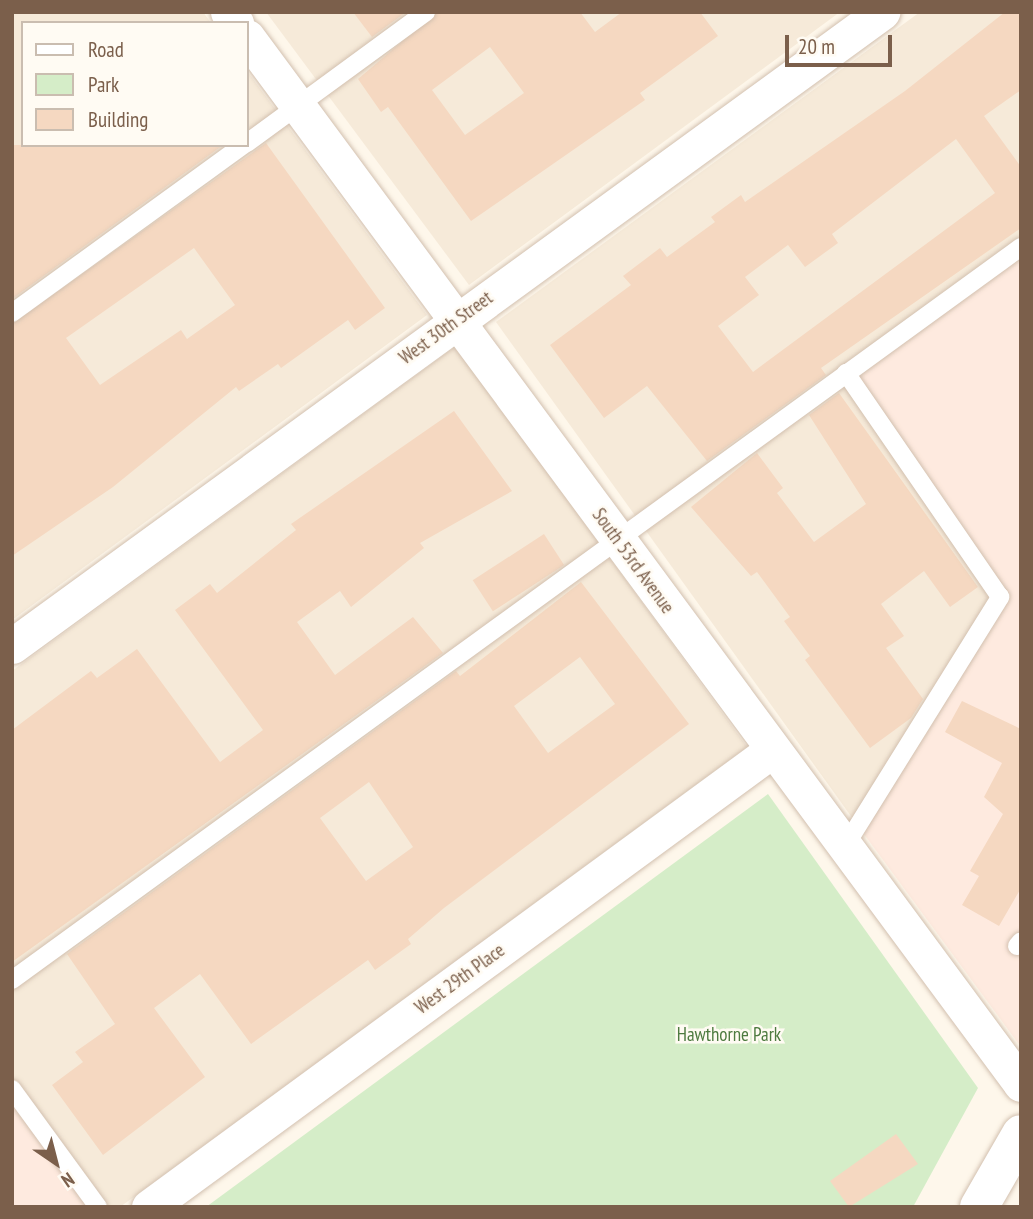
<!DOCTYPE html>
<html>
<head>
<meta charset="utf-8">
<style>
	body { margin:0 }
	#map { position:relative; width:1033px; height:1219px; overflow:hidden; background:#fef7eb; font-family:"PT Sans Narrow",sans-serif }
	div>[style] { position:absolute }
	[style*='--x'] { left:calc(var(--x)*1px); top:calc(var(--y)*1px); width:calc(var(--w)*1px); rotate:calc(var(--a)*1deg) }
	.residential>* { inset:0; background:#f6ead9 }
	.commercial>* { inset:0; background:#feeadf }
	.green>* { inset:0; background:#d5edc8 }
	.building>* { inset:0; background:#f5d8c1; transform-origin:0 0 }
	.roads { filter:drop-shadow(0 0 2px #d2c0af) drop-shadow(0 0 2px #d2c0af) }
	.lane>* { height:18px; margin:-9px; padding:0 9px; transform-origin:9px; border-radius:9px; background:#fff }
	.street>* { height:35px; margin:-17.5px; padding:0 17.5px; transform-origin:17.5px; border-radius:17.5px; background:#fff }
	.secondary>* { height:38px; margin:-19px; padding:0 19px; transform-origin:19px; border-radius:19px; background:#fff }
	span { translate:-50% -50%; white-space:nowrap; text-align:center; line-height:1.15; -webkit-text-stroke:5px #fffbf3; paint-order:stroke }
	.street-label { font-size:19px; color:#7b5f4b }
	.park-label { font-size:19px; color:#4e7b40 }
	.frame { position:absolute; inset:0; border:14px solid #7b5f4b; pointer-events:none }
	.legend { position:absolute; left:21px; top:21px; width:228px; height:126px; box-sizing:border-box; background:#fffbf3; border:2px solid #cabdb0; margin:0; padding:9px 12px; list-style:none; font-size:21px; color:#7b5f4b }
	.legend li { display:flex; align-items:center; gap:14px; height:35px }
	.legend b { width:35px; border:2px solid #cabdb0 }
	.north { position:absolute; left:21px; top:1128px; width:70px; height:70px; -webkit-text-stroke:5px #fffbf3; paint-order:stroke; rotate:145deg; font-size:19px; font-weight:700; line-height:28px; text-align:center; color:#7b5f4b }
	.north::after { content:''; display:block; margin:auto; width:24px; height:32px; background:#7b5f4b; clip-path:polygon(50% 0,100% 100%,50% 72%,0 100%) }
	.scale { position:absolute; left:785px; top:35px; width:107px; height:32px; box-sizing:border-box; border:4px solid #7b5f4b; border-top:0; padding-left:9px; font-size:21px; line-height:24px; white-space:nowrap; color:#7b5f4b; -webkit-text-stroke:5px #fffbf3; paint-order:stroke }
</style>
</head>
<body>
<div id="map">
	<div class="residential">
		<i style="clip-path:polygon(12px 12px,203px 12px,211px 23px,23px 23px,23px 145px,247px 145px,247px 71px,427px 315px,12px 620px)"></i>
		<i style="clip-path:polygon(266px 12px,840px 12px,469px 285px)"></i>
		<i style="clip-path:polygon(920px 12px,1021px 12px,1021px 247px,1000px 597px,858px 826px,496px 322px)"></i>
		<i style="clip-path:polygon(456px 346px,747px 747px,120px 1207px,98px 1207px,12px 1089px,12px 671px)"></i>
	</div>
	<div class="commercial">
		<i style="clip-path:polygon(1021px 247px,1021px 1047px,858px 826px,1000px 597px,846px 373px)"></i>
		<i style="clip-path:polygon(12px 1089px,98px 1207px,12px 1207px)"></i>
	</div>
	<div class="green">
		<i style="clip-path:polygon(768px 794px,978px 1088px,913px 1207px,206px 1207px)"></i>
	</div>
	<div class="building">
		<i style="clip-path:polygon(353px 12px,406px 12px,372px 37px)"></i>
		<i style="clip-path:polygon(evenodd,437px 12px,580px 12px,595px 32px,622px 12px,700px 12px,718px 36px,640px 93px,645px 100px,471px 221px,388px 107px,381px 112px,358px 79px,437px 12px,490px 47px,524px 93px,465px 135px,432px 90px,490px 47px)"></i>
		<i style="clip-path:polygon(evenodd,1005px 12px,1021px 12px,1021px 90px,984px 116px,1021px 167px,1021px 228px,821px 368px,826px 375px,707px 461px,647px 386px,604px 418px,550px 345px,631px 285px,623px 276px,660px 248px,667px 257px,715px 222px,711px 217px,741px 195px,745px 202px,905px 91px,1005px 12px,956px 139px,995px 193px,753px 372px,718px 326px,759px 295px,745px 277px,788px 245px,805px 267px,838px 243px,832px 234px,956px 139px)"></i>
		<i style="clip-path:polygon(evenodd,266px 143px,385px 308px,355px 330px,348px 320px,281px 368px,278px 364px,239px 391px,236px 387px,113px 487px,12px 556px,12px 324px,266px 143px,194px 248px,235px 305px,187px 339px,181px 330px,100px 385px,66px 338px,194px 248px)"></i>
		<i style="clip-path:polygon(12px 145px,223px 145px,12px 299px)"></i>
		<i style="clip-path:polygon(839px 393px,978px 587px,950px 607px,924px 571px,881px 604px,904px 636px,886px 648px,923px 699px,911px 718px,870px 748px,805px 660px,810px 656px,784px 621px,790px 617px,757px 572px,751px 576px,691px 507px,757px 453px,783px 488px,777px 493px,814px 542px,866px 504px,809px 415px)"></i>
		<i style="clip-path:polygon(454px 411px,512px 491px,420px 543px,424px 548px,351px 607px,340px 591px,297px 622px,335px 675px,413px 617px,443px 653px,12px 962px,12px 730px,91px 671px,97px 678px,137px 649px,220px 762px,263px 730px,175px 610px,210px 584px,217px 593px,296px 530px,291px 524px)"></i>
		<i style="left:544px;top:534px;width:37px;height:85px;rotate:57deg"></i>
		<i style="clip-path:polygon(evenodd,581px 582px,689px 724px,444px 908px,408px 939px,411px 944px,375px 970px,368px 960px,251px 1044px,200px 974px,154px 1008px,205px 1077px,103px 1155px,52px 1085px,83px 1062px,75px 1052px,115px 1024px,67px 954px,456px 671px,460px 676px,581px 582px,580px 657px,615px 704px,548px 753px,514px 706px,580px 657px,581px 582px,369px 782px,413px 847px,366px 881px,320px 818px,369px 782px)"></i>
		<i style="clip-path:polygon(962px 701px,1021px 729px,1021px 888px,999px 926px,962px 905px,979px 876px,970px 871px,1003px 814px,984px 797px,1002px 763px,945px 732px)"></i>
		<i style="clip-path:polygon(896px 1134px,918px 1164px,849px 1207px,830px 1181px)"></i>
	</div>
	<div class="roads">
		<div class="lane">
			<i style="--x:247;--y:143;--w:222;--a:-36.2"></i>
			<i style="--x:12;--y:313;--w:286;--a:-36"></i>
			<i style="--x:844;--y:848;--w:296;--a:-58.1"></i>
			<i style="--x:1000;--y:597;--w:272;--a:-124.5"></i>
			<i style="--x:1017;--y:946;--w:6;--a:-51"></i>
			<i style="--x:12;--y:980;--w:1247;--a:-36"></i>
			<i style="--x:12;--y:1089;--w:146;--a:53.9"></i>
		</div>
		<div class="street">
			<i style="--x:228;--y:12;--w:14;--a:54"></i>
			<i style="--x:247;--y:37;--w:1302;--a:53.53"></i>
			<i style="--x:12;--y:646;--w:1077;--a:-36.08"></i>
			<i style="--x:149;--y:1207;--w:771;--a:-36.25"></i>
		</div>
		<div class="secondary">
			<i style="--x:979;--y:1207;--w:84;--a:-60.1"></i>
		</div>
	</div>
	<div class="street-label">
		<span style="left:446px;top:328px;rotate:-36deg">West 30th Street</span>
		<span style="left:633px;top:561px;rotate:54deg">South 53rd Avenue</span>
		<span style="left:460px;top:979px;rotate:-36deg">West 29th Place</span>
	</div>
	<div class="park-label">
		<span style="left:729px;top:1035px">Hawthorne Park</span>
	</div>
	<div class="frame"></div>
	<ul class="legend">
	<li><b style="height:9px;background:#fff"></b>Road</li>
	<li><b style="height:19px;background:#d5edc8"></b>Park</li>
	<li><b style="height:19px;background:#f5d8c1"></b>Building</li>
	</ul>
	<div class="north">N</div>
	<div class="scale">20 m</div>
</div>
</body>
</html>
